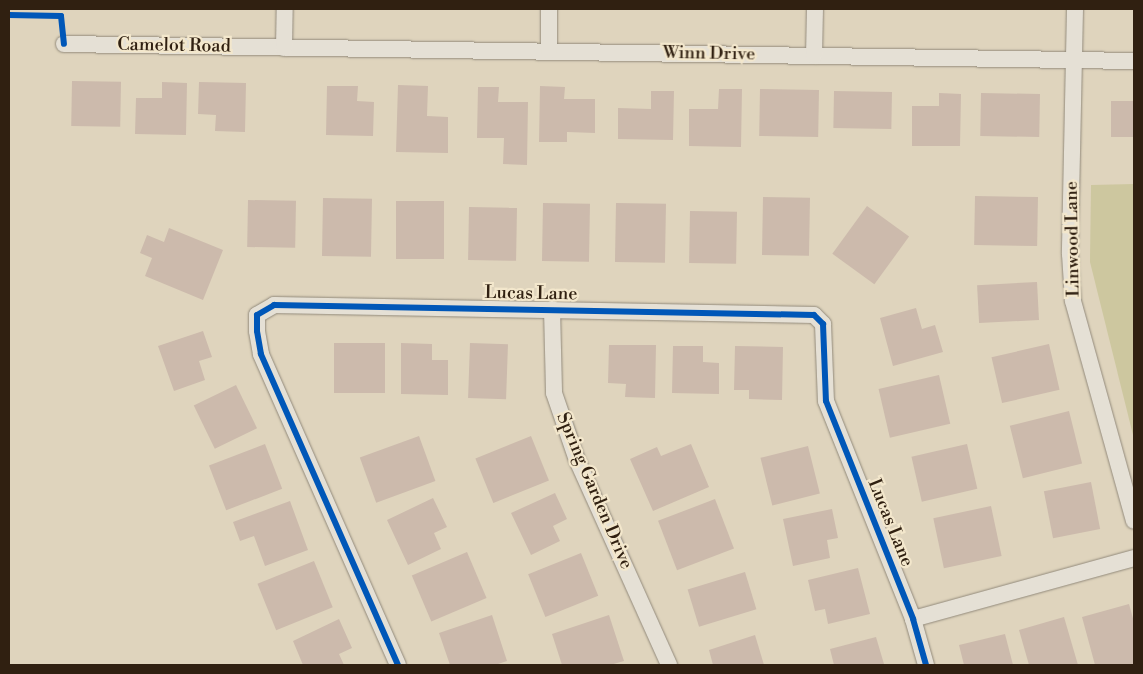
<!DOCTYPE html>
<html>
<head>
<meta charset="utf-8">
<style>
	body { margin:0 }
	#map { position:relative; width:1143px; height:674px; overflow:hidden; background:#dfd4bd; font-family:"Libre Bodoni",serif }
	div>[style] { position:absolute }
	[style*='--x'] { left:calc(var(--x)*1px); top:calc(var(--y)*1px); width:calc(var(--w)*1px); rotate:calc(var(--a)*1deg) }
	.green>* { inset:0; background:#cdc79f }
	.building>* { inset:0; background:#ccbaac; transform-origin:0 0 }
	.roads { filter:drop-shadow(0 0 1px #928a7b) drop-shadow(0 0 1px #928a7b) }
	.street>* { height:16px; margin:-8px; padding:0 8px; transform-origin:8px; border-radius:8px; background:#e5e0d5 }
	.cycleway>* { height:6px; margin:-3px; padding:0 3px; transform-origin:3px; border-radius:3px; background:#0057b8 }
	span { translate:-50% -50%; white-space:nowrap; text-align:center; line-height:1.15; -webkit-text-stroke:4.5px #f3e7cc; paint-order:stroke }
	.street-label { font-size:18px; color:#302011 }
	.frame { position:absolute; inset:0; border:10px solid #302011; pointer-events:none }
</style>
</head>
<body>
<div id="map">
	<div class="green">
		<i style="clip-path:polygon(1134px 184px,1134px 439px,1090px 262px,1091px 185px)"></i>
	</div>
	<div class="building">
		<i style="left:72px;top:81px;width:49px;height:45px;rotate:1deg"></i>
		<i style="clip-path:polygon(162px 82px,187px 83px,186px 135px,135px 134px,136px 98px,162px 98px)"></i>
		<i style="clip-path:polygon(199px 82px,246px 83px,245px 132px,215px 131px,216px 115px,198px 114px)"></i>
		<i style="clip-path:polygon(398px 85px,428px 86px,427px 116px,448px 117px,448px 153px,396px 152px)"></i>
		<i style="clip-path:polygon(327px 86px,358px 86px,357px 101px,374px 102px,373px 136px,326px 135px)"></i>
		<i style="clip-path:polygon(540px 86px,565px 87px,564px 99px,595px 99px,595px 133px,567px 132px,567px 142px,539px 142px)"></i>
		<i style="clip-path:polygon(478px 87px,499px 87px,498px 102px,528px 102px,527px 165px,503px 164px,504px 138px,477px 138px)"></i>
		<i style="clip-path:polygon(719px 89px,742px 89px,741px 147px,689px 146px,689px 109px,718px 109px)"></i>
		<i style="left:760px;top:89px;width:59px;height:47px;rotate:1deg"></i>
		<i style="clip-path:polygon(651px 91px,674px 91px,673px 140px,618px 139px,618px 108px,651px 109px)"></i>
		<i style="left:834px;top:91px;width:58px;height:37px;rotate:1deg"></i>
		<i style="clip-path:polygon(939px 93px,961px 94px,960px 146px,912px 146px,912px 106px,939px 106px)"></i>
		<i style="left:981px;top:93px;width:59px;height:43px;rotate:1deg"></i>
		<i style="left:1111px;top:101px;width:23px;height:36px"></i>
		<i style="left:975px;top:196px;width:63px;height:49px;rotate:1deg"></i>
		<i style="left:763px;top:197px;width:47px;height:58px;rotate:1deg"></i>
		<i style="left:323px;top:198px;width:49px;height:58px;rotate:1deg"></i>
		<i style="left:248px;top:200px;width:48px;height:47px;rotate:1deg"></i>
		<i style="left:396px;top:201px;width:48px;height:58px"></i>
		<i style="left:543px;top:203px;width:47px;height:58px;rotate:1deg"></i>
		<i style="left:616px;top:203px;width:50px;height:59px;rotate:1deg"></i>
		<i style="left:867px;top:206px;width:52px;height:59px;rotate:36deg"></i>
		<i style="left:469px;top:207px;width:48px;height:53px;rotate:1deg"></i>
		<i style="left:690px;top:211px;width:47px;height:52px;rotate:1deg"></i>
		<i style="clip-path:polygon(169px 228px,223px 250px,203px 300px,145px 276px,152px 258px,140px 253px,147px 235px,164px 242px)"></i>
		<i style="left:1037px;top:282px;width:38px;height:60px;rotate:87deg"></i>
		<i style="clip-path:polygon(916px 308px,922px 329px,935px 325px,943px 352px,893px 366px,880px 318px)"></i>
		<i style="clip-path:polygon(203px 331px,212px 357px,199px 361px,205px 380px,174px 391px,158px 346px)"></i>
		<i style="left:334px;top:343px;width:51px;height:50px"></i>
		<i style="clip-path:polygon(401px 343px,432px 344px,432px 360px,448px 360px,448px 395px,401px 394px)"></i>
		<i style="left:470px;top:343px;width:38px;height:55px;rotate:2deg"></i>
		<i style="left:1049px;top:344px;width:47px;height:59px;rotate:77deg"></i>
		<i style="clip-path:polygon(609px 345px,656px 345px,655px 398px,625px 397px,626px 384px,608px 383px)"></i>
		<i style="clip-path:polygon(673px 346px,703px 346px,703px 362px,719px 363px,719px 394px,672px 393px)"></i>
		<i style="clip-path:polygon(735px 346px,783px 347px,782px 400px,749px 399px,749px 390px,734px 390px)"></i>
		<i style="left:939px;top:375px;width:50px;height:62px;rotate:77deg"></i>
		<i style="left:236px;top:385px;width:48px;height:47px;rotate:64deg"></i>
		<i style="left:1069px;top:411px;width:54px;height:61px;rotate:76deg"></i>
		<i style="left:419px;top:436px;width:48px;height:63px;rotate:70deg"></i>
		<i style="left:531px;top:436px;width:48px;height:60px;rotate:68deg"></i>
		<i style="left:265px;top:444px;width:48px;height:60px;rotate:69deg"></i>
		<i style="clip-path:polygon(691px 444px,709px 487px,653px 511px,630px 459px,657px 447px,661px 456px)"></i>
		<i style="left:967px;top:444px;width:46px;height:57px;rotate:77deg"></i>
		<i style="left:808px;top:446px;width:49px;height:49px;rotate:76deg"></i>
		<i style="left:1091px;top:482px;width:48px;height:48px;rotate:79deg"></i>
		<i style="clip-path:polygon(555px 493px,567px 519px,553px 526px,560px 541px,531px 555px,511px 513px)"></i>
		<i style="clip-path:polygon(433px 498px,447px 527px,434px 533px,441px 549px,408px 565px,387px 520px)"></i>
		<i style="left:715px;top:499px;width:53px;height:61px;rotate:69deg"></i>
		<i style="clip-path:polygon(290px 501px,308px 550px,265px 566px,254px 536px,240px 541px,233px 522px)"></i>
		<i style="left:991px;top:506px;width:51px;height:59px;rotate:78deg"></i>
		<i style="clip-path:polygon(832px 509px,838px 538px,827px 540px,830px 558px,793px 566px,783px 519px)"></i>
		<i style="left:467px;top:552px;width:50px;height:60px;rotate:67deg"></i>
		<i style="left:581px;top:553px;width:46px;height:57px;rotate:68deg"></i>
		<i style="left:314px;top:561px;width:50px;height:61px;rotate:68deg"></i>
		<i style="clip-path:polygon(858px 568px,870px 614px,828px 624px,825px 609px,815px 611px,808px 580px)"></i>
		<i style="left:745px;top:572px;width:39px;height:60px;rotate:73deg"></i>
		<i style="clip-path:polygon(1129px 604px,1134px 622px,1134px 665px,1095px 665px,1082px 617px)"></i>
		<i style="clip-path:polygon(492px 615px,507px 661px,495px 665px,450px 665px,439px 633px)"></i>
		<i style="clip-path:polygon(609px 615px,624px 661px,610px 665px,562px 665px,552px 634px)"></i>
		<i style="clip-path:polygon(1064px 617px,1078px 665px,1029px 665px,1019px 630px)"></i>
		<i style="clip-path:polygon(339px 619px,352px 648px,339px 654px,344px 665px,303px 665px,293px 641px)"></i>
		<i style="clip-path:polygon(1005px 634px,1013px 665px,964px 665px,959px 645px)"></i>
		<i style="clip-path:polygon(755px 635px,764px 665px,713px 665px,709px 650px)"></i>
		<i style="clip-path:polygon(876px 637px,884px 664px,834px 665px,830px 649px)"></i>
	</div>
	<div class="roads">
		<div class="street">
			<i style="--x:1075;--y:9;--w:245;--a:91.2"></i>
			<i style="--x:1070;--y:254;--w:47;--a:86.3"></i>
			<i style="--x:1073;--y:301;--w:228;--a:74.5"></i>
			<i style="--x:64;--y:44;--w:1070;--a:0.91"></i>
			<i style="--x:284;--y:48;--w:39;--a:-89"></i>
			<i style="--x:549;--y:50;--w:41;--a:-90"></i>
			<i style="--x:814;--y:56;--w:47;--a:-88.8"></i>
			<i style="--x:552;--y:309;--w:84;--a:88.6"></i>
			<i style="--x:554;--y:393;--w:71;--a:71.1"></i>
			<i style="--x:577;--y:460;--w:225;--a:65.8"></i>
			<i style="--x:913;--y:619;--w:229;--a:-15.4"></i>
			<i style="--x:398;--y:665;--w:340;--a:-113.8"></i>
			<i style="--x:261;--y:354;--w:23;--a:-100"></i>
			<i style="--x:257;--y:331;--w:16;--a:-90"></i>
			<i style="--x:257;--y:315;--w:20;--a:-30"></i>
			<i style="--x:274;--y:305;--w:540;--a:1.06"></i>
			<i style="--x:814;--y:315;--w:13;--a:45"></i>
			<i style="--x:823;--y:324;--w:77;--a:87.8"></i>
			<i style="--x:826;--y:401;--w:235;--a:68.2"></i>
			<i style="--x:913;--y:619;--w:48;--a:74.2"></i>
		</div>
	</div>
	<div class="cycleway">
		<i style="--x:9;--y:15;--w:52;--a:1.1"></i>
		<i style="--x:61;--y:16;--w:28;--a:84"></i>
		<i style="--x:398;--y:665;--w:340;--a:-113.8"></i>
		<i style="--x:261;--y:354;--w:23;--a:-100"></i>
		<i style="--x:257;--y:331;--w:16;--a:-90"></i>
		<i style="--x:257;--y:315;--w:20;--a:-30"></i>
		<i style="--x:274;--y:305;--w:540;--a:1.06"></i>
		<i style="--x:814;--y:315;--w:13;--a:45"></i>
		<i style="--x:823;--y:324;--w:77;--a:87.8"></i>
		<i style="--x:826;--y:401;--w:235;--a:68.2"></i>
		<i style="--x:913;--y:619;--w:48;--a:74.2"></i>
	</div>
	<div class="street-label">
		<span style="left:174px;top:46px;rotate:1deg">Camelot Road</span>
		<span style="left:709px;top:54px;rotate:1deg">Winn Drive</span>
		<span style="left:1073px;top:239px;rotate:-91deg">Linwood Lane</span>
		<span style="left:531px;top:294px;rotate:1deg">Lucas Lane</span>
		<span style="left:594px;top:491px;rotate:67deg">Spring Garden Drive</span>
		<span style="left:890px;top:523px;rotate:68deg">Lucas Lane</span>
	</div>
	<div class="frame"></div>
</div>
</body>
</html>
